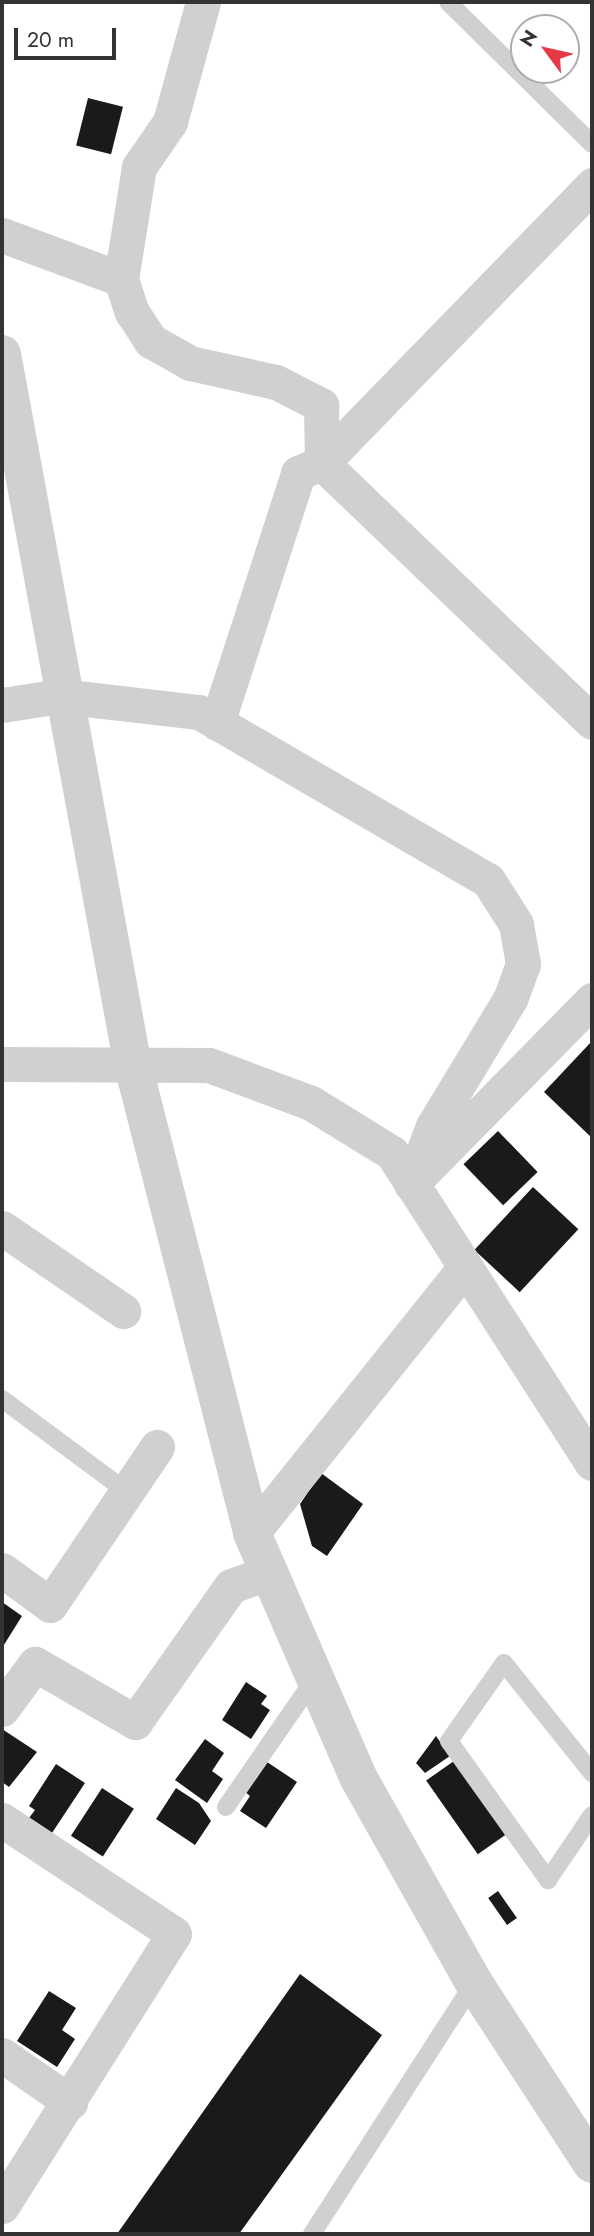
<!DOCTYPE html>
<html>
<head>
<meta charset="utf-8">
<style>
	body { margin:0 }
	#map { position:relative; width:594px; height:2236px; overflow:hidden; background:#fff; font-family:Jost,sans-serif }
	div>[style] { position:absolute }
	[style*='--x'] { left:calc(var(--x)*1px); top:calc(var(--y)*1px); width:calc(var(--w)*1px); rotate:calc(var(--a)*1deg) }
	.building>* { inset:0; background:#1a1a1a; transform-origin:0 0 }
	.service>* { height:18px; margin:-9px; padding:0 9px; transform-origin:9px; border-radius:9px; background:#d0d0d0 }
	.minor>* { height:35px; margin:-17.5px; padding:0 17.5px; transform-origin:17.5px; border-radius:17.5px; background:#d0d0d0 }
	.tertiary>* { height:38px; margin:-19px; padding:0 19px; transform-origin:19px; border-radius:19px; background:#d0d0d0 }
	span { translate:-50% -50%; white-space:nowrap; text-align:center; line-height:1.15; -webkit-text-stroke:7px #fff; paint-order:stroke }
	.frame { position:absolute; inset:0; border:4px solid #333; pointer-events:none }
	.north { position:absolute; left:510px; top:14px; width:70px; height:70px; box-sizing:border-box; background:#fff; border:2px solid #adadad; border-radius:50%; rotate:303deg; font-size:19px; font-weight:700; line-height:28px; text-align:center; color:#333 }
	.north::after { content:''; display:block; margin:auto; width:24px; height:32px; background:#e63946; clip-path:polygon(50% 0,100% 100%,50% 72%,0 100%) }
	.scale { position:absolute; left:14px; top:28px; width:102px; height:32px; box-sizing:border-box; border:4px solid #333; border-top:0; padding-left:9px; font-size:21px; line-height:24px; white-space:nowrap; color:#333; -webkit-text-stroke:5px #fff; paint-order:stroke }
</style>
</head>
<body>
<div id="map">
	<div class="building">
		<i style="left:88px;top:98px;width:36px;height:49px;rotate:14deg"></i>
		<i style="clip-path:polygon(592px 1041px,592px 1138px,544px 1092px)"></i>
		<i style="left:498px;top:1131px;width:57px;height:48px;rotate:46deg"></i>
		<i style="left:533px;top:1187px;width:62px;height:86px;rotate:43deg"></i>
		<i style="clip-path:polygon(321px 1473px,363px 1504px,327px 1556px,312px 1546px,300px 1504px)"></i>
		<i style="clip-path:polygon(2px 1602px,22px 1616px,2px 1648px)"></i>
		<i style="clip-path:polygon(246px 1682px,267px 1696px,261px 1704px,270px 1710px,251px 1739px,222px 1720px)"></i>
		<i style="clip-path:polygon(2px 1729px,37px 1752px,9px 1787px,2px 1782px)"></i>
		<i style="clip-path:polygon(436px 1736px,450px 1756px,425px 1773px,416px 1763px)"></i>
		<i style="clip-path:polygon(205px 1739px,224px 1753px,212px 1771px,223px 1779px,207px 1803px,175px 1780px)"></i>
		<i style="clip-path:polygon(264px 1760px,297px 1782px,266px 1828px,240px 1811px,250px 1796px,244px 1791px)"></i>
		<i style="left:454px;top:1761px;width:90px;height:34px;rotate:55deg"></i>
		<i style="clip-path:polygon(56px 1764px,85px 1783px,52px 1833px,29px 1818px,35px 1810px,29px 1806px)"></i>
		<i style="left:102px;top:1788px;width:38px;height:57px;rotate:33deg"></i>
		<i style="clip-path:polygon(176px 1788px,199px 1803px,211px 1821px,195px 1845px,156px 1819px)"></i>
		<i style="left:498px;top:1891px;width:33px;height:12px;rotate:55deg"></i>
		<i style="clip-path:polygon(300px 1974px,382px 2035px,239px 2234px,117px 2234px)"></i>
		<i style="clip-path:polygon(49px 1991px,76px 2008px,62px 2030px,75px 2039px,57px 2067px,17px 2041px)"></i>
	</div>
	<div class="service">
		<i style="--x:448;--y:2;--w:202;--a:44.6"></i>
		<i style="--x:2;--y:1399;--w:156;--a:36.6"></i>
		<i style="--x:592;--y:1773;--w:141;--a:-128.7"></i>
		<i style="--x:504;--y:1663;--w:95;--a:125.2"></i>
		<i style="--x:449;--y:1741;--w:171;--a:54.5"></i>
		<i style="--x:548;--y:1880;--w:78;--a:-55.9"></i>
		<i style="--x:226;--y:1807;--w:157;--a:-55.4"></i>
		<i style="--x:312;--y:2234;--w:299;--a:-57.2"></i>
	</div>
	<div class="minor">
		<i style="--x:203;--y:2;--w:124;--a:105.4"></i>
		<i style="--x:170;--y:122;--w:55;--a:124.6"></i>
		<i style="--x:139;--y:167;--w:113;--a:99.1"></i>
		<i style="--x:121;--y:279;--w:35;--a:72"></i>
		<i style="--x:132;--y:312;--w:35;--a:57"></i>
		<i style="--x:151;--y:341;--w:45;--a:29.4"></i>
		<i style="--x:190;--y:363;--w:88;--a:12.5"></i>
		<i style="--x:276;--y:382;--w:51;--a:27.1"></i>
		<i style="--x:321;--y:405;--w:58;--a:89"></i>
		<i style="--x:322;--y:463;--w:374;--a:43.8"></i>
		<i style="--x:2;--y:235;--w:127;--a:20.3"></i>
		<i style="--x:2;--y:705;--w:59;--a:-8.8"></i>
		<i style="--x:60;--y:696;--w:140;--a:6.6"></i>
		<i style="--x:199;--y:712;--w:334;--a:30.2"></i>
		<i style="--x:488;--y:880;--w:52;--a:57.5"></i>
		<i style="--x:516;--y:924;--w:41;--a:80.1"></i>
		<i style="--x:523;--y:964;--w:37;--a:110"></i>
		<i style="--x:510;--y:999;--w:149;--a:121.2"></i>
		<i style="--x:433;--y:1126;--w:62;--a:110.8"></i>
		<i style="--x:217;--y:723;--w:263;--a:-72"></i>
		<i style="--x:298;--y:473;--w:26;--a:-23"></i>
		<i style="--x:322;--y:463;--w:388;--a:-45.8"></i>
		<i style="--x:2;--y:1064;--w:207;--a:0.3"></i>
		<i style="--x:209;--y:1065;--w:109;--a:20.4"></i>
		<i style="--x:311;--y:1103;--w:95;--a:31.7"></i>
		<i style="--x:392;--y:1153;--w:369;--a:57.2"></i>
		<i style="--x:421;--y:1174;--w:244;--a:-45.5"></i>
		<i style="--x:2;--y:1228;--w:147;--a:34.4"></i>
		<i style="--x:252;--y:1533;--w:336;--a:-51.3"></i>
		<i style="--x:2;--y:1570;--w:59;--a:36.1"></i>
		<i style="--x:50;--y:1605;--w:191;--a:-55.9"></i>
		<i style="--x:2;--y:1709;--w:56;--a:-53.7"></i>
		<i style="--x:35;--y:1664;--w:116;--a:30.1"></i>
		<i style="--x:135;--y:1722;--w:166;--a:-54.8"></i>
		<i style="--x:231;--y:1586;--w:41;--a:-19.7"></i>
		<i style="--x:2;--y:1820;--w:206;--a:33.5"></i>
		<i style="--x:174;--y:1934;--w:322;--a:122.3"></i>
		<i style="--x:2;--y:2055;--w:83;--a:34.7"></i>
	</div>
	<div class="tertiary">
		<i style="--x:2;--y:354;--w:719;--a:79.58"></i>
		<i style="--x:132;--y:1061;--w:487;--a:75.7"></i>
		<i style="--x:252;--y:1533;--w:266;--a:66.5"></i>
		<i style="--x:358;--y:1777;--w:236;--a:60.6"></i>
		<i style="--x:474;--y:1983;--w:216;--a:56.9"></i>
	</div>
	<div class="frame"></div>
	<div class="north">N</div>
	<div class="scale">20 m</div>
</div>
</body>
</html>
